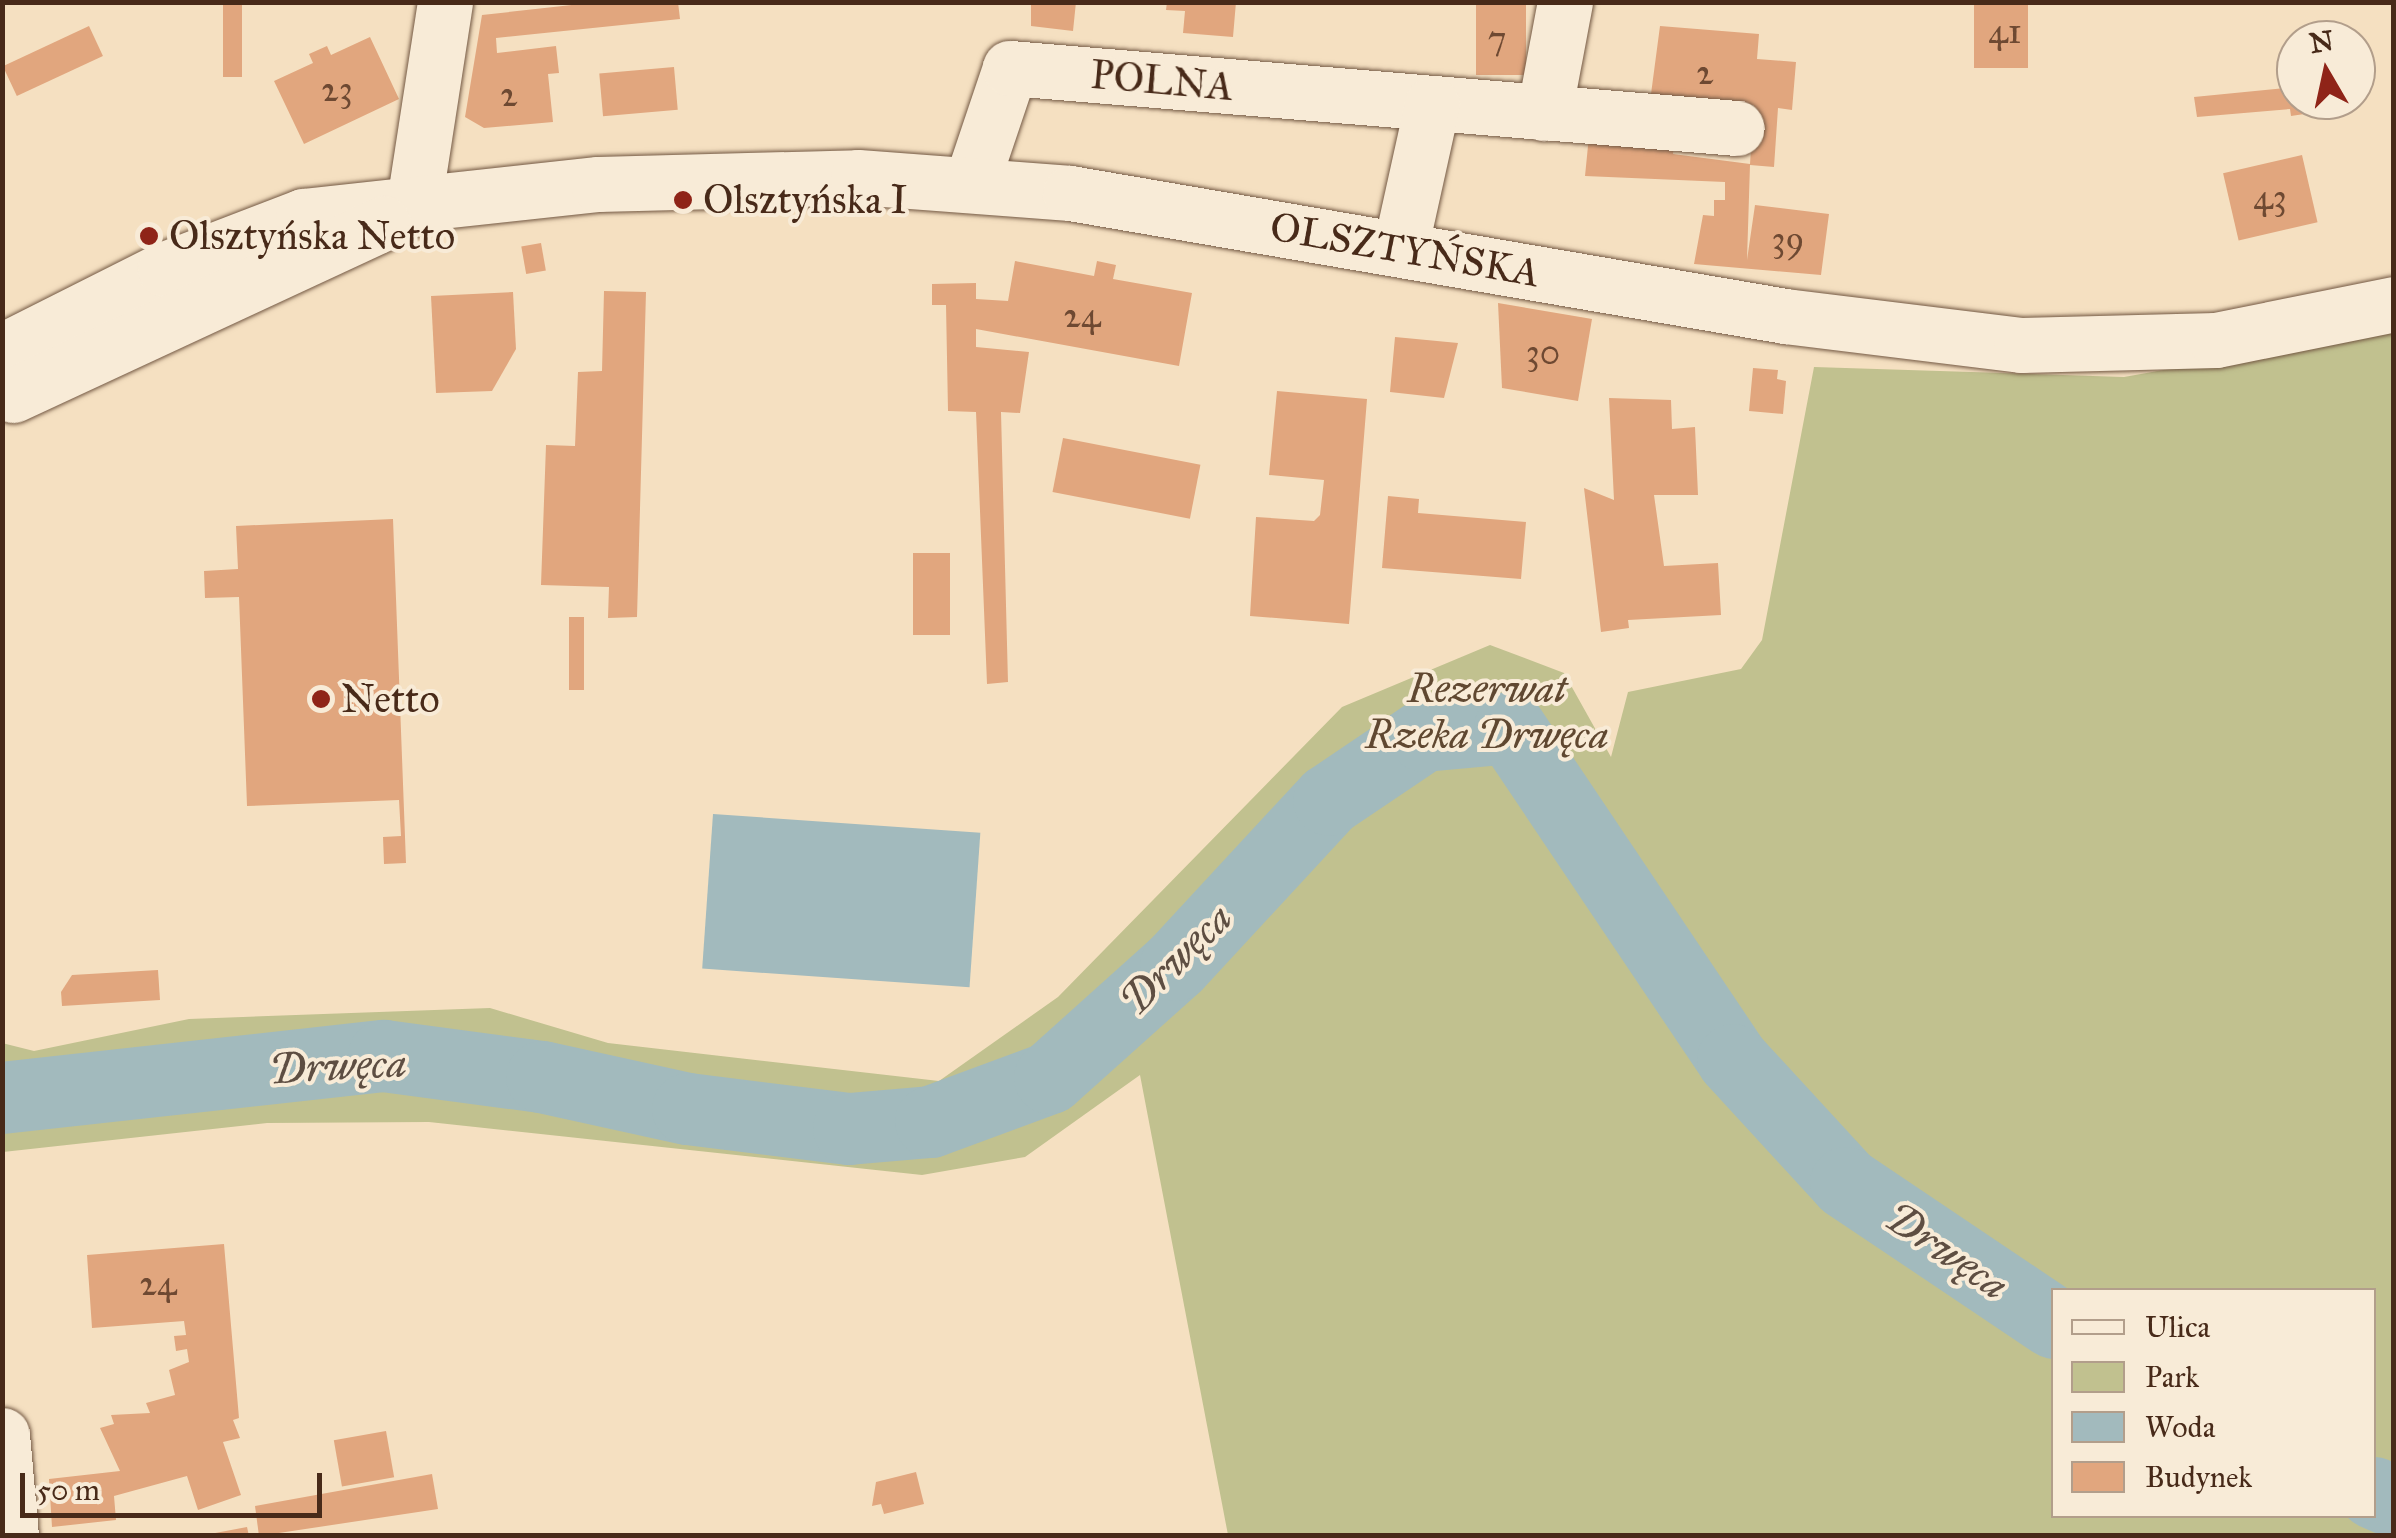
<!DOCTYPE html>
<html>
<head>
<meta charset="utf-8">
<style>
	body { margin:0 }
	#map { position:relative; width:2396px; height:1538px; overflow:hidden; background:#f5e0c1; font-family:"IM FELL Great Primer",serif }
	div>[style] { position:absolute }
	[style*='--x'] { left:calc(var(--x)*1px); top:calc(var(--y)*1px); width:calc(var(--w)*1px); rotate:calc(var(--a)*1deg) }
	.green>* { inset:0; background:#c1c18f }
	.water>* { inset:0; background:#a2babd; transform-origin:0 0 }
	.river>* { height:72px; margin:-36px; padding:0 36px; transform-origin:36px; border-radius:36px; background:#a2babd }
	.building>* { inset:0; background:#e1a67e; transform-origin:0 0 }
	.roads { filter:drop-shadow(0 0 2px #735843) drop-shadow(0 0 2px #735843) }
	.minor>* { height:55px; margin:-27.5px; padding:0 27.5px; transform-origin:27.5px; border-radius:27.5px; background:#f8ebd7 }
	.dots>* { width:28px; height:28px; translate:-50% -50%; box-sizing:border-box; border:5px solid #f8ebd7; border-radius:50% }
	span { translate:-50% -50%; white-space:nowrap; text-align:center; line-height:1.15; -webkit-text-stroke:8px #f8ebd7; paint-order:stroke }
	.number-label { font-size:35px; color:#6e4932 }
	.number-label span { -webkit-text-stroke-width:0 }
	.street-label { font-size:40px; color:#482a19 }
	.poi-label { font-size:40px; color:#482a19 }
	.left { translate:0 -50%; text-align:left }
	.park-label { font-size:40px; color:#604831; font-style:italic }
	.water-label { font-size:42px; color:#5e4e42; font-style:italic }
	.frame { position:absolute; inset:0; border:5px solid #482a19; pointer-events:none }
	.legend { position:absolute; left:2051px; top:1288px; width:325px; height:230px; box-sizing:border-box; background:#f8ebd7; border:2px solid #b29e8b; margin:0; padding:12px 18px; list-style:none; font-size:30px; color:#482a19 }
	.legend li { display:flex; align-items:center; gap:20px; height:50px }
	.legend b { width:50px; border:2px solid #b29e8b }
	.north { position:absolute; left:2276px; top:20px; width:100px; height:100px; box-sizing:border-box; background:#f8ebd7; border:2px solid #b29e8b; border-radius:50%; rotate:351deg; font-size:28px; font-weight:700; line-height:40px; text-align:center; color:#482a19 }
	.north::after { content:''; display:block; margin:auto; width:35px; height:45px; background:#8f2418; clip-path:polygon(50% 0,100% 100%,50% 72%,0 100%) }
	.scale { position:absolute; left:20px; top:1473px; width:302px; height:45px; box-sizing:border-box; border:5px solid #482a19; border-top:0; padding-left:12px; font-size:30px; line-height:35px; white-space:nowrap; color:#482a19; -webkit-text-stroke:8px #f8ebd7; paint-order:stroke }
</style>
</head>
<body>
<div id="map">
	<div class="green">
		<i style="clip-path:polygon(evenodd,2393px 329px,2393px 1535px,1228px 1535px,1140px 1075px,1025px 1157px,922px 1175px,429px 1122px,267px 1123px,3px 1152px,2px 1043px,34px 1051px,189px 1019px,490px 1008px,608px 1043px,939px 1081px,1058px 997px,1342px 707px,1490px 645px,1564px 673px,1611px 757px,1628px 692px,1741px 669px,1762px 640px,1814px 367px,2124px 377px,2393px 329px,2054px 1290px,2374px 1290px,2374px 1516px,2054px 1516px,2054px 1290px)"></i>
	</div>
	<div class="water">
		<i style="left:713px;top:814px;width:268px;height:155px;rotate:4deg"></i>
	</div>
	<div class="river">
		<i style="--x:2;--y:1098;--w:384;--a:-6.3"></i>
		<i style="--x:384;--y:1056;--w:159;--a:7.6"></i>
		<i style="--x:542;--y:1077;--w:149;--a:12.4"></i>
		<i style="--x:688;--y:1109;--w:162;--a:7.1"></i>
		<i style="--x:849;--y:1129;--w:82;--a:-4.9"></i>
		<i style="--x:931;--y:1122;--w:127;--a:-20.3"></i>
		<i style="--x:1050;--y:1078;--w:169;--a:-41.9"></i>
		<i style="--x:1176;--y:965;--w:225;--a:-47.2"></i>
		<i style="--x:1329;--y:800;--w:115;--a:-34"></i>
		<i style="--x:1424;--y:736;--w:86;--a:-5.3"></i>
		<i style="--x:1510;--y:728;--w:400;--a:56.1"></i>
		<i style="--x:1733;--y:1060;--w:167;--a:47.4"></i>
		<i style="--x:1846;--y:1183;--w:251;--a:33.9"></i>
		<i style="--x:2374;--y:1493;--w:22;--a:24"></i>
	</div>
	<div class="building">
		<i style="left:223px;top:2px;width:19px;height:75px"></i>
		<i style="clip-path:polygon(599px 2px,678px 2px,680px 19px,496px 38px,497px 53px,556px 46px,559px 73px,548px 74px,553px 122px,484px 128px,465px 117px,482px 15px)"></i>
		<i style="clip-path:polygon(1031px 2px,1076px 2px,1073px 31px,1031px 26px)"></i>
		<i style="clip-path:polygon(1167px 2px,1236px 2px,1233px 37px,1183px 33px,1185px 11px,1166px 10px)"></i>
		<i style="left:1476px;top:2px;width:50px;height:73px"></i>
		<i style="left:1974px;top:2px;width:54px;height:66px"></i>
		<i style="left:89px;top:26px;width:33px;height:95px;rotate:65deg"></i>
		<i style="clip-path:polygon(1660px 26px,1759px 34px,1757px 59px,1796px 62px,1792px 110px,1778px 108px,1774px 167px,1750px 165px,1747px 260px,1755px 205px,1829px 214px,1821px 275px,1694px 264px,1703px 215px,1714px 216px,1714px 200px,1725px 200px,1725px 182px,1585px 176px,1590px 126px,1675px 135px,1673px 154px,1750px 164px,1754px 105px,1651px 94px)"></i>
		<i style="clip-path:polygon(370px 37px,399px 99px,304px 144px,274px 81px,313px 63px,309px 54px,327px 46px,331px 55px)"></i>
		<i style="left:674px;top:67px;width:43px;height:75px;rotate:85deg"></i>
		<i style="clip-path:polygon(2296px 87px,2296px 100px,2310px 100px,2311px 113px,2291px 116px,2290px 109px,2197px 117px,2194px 97px)"></i>
		<i style="left:2302px;top:155px;width:69px;height:81px;rotate:77deg"></i>
		<i style="left:541px;top:243px;width:28px;height:20px;rotate:80deg"></i>
		<i style="clip-path:polygon(1015px 261px,1094px 276px,1097px 261px,1116px 265px,1113px 279px,1192px 293px,1179px 366px,976px 329px,976px 347px,1029px 352px,1020px 413px,1001px 412px,1008px 682px,987px 684px,976px 412px,948px 411px,946px 305px,932px 305px,932px 284px,976px 283px,976px 299px,1008px 301px)"></i>
		<i style="clip-path:polygon(604px 291px,646px 292px,637px 617px,608px 618px,609px 587px,541px 585px,546px 445px,575px 446px,578px 372px,602px 371px)"></i>
		<i style="clip-path:polygon(513px 292px,516px 349px,492px 391px,436px 393px,431px 296px)"></i>
		<i style="clip-path:polygon(1498px 303px,1592px 319px,1578px 401px,1502px 388px)"></i>
		<i style="clip-path:polygon(1395px 337px,1458px 343px,1444px 398px,1390px 392px)"></i>
		<i style="clip-path:polygon(1753px 368px,1778px 370px,1777px 379px,1786px 381px,1783px 414px,1749px 411px)"></i>
		<i style="clip-path:polygon(1277px 391px,1367px 399px,1349px 624px,1250px 616px,1256px 517px,1314px 521px,1320px 515px,1324px 480px,1269px 475px)"></i>
		<i style="clip-path:polygon(1609px 398px,1671px 400px,1672px 429px,1695px 427px,1698px 495px,1654px 495px,1664px 566px,1718px 563px,1721px 615px,1628px 620px,1629px 628px,1601px 632px,1584px 488px,1614px 500px)"></i>
		<i style="left:1063px;top:438px;width:140px;height:55px;rotate:11deg"></i>
		<i style="clip-path:polygon(1388px 496px,1419px 499px,1418px 513px,1526px 522px,1521px 579px,1382px 568px)"></i>
		<i style="clip-path:polygon(393px 519px,406px 863px,384px 864px,383px 837px,401px 836px,399px 800px,247px 806px,239px 597px,205px 598px,204px 571px,238px 569px,236px 526px)"></i>
		<i style="left:913px;top:553px;width:37px;height:82px"></i>
		<i style="left:569px;top:617px;width:15px;height:73px"></i>
		<i style="clip-path:polygon(158px 970px,160px 1000px,62px 1006px,61px 992px,72px 975px)"></i>
		<i style="clip-path:polygon(224px 1244px,239px 1418px,233px 1420px,240px 1438px,223px 1442px,241px 1495px,198px 1510px,187px 1476px,114px 1496px,116px 1520px,52px 1527px,49px 1479px,120px 1471px,100px 1428px,114px 1424px,111px 1415px,150px 1413px,146px 1403px,175px 1395px,169px 1370px,189px 1362px,187px 1349px,176px 1351px,174px 1336px,186px 1335px,184px 1321px,92px 1328px,87px 1255px)"></i>
		<i style="left:386px;top:1431px;width:47px;height:53px;rotate:80deg"></i>
		<i style="clip-path:polygon(916px 1472px,924px 1504px,884px 1514px,881px 1504px,872px 1506px,876px 1482px)"></i>
		<i style="clip-path:polygon(432px 1474px,438px 1509px,259px 1536px,255px 1506px)"></i>
		<i style="clip-path:polygon(247px 1527px,249px 1536px,210px 1536px,210px 1534px)"></i>
	</div>
	<div class="roads">
		<div class="minor">
			<i style="--x:1544;--y:113;--w:113;--a:-79.3"></i>
			<i style="--x:972;--y:181;--w:119;--a:-71.4"></i>
			<i style="--x:1010;--y:68;--w:729;--a:4.72"></i>
			<i style="--x:413;--y:209;--w:209;--a:-81.2"></i>
			<i style="--x:1400;--y:249;--w:148;--a:-77.5"></i>
			<i style="--x:2;--y:351;--w:182;--a:-26.7"></i>
			<i style="--x:165;--y:269;--w:148;--a:-21"></i>
			<i style="--x:303;--y:216;--w:297;--a:-6.2"></i>
			<i style="--x:598;--y:184;--w:260;--a:-1.5"></i>
			<i style="--x:858;--y:177;--w:213;--a:4.3"></i>
			<i style="--x:1070;--y:193;--w:726;--a:9.76"></i>
			<i style="--x:1785;--y:316;--w:238;--a:7"></i>
			<i style="--x:2021;--y:345;--w:195;--a:-1.5"></i>
			<i style="--x:2216;--y:340;--w:182;--a:-11.4"></i>
			<i style="--x:13;--y:395;--w:408;--a:-24.9"></i>
			<i style="--x:2;--y:1435;--w:101;--a:84.9"></i>
		</div>
	</div>
	<div class="dots">
		<i style="left:683px;top:200px;background:#8f2418"></i>
		<i style="left:149px;top:236px;background:#8f2418"></i>
		<i style="left:321px;top:699px;background:#8f2418"></i>
	</div>
	<div class="number-label">
		<span style="left:2005px;top:32px">41</span>
		<span style="left:1497px;top:39px">7</span>
		<span style="left:1705px;top:73px">2</span>
		<span style="left:337px;top:90px">23</span>
		<span style="left:509px;top:95px">2</span>
		<span style="left:2270px;top:198px">43</span>
		<span style="left:1788px;top:240px">39</span>
		<span style="left:1082px;top:316px">24</span>
		<span style="left:1543px;top:353px">30</span>
		<span style="left:158px;top:1284px">24</span>
	</div>
	<div class="street-label">
		<span style="left:1162px;top:81px;rotate:5deg">POLNA</span>
		<span style="left:1405px;top:250px;rotate:10deg">OLSZTYŃSKA</span>
	</div>
	<div class="poi-label">
		<span class="left" style="left:703px;top:200px">Olsztyńska I</span>
		<span class="left" style="left:169px;top:236px">Olsztyńska Netto</span>
		<span class="left" style="left:341px;top:699px">Netto</span>
	</div>
	<div class="park-label">
		<span style="left:1487px;top:712px">Rezerwat<br>Rzeka Drwęca</span>
	</div>
	<div class="water-label">
		<span style="left:1176px;top:959px;rotate:-45deg">Drwęca</span>
		<span style="left:338px;top:1066px;rotate:-3deg">Drwęca</span>
		<span style="left:1947px;top:1251px;rotate:34deg">Drwęca</span>
	</div>
	<div class="frame"></div>
	<ul class="legend">
	<li><b style="height:12px;background:#f8ebd7"></b>Ulica</li>
	<li><b style="height:28px;background:#c1c18f"></b>Park</li>
	<li><b style="height:28px;background:#a2babd"></b>Woda</li>
	<li><b style="height:28px;background:#e1a67e"></b>Budynek</li>
	</ul>
	<div class="north">N</div>
	<div class="scale">50 m</div>
</div>
</body>
</html>
